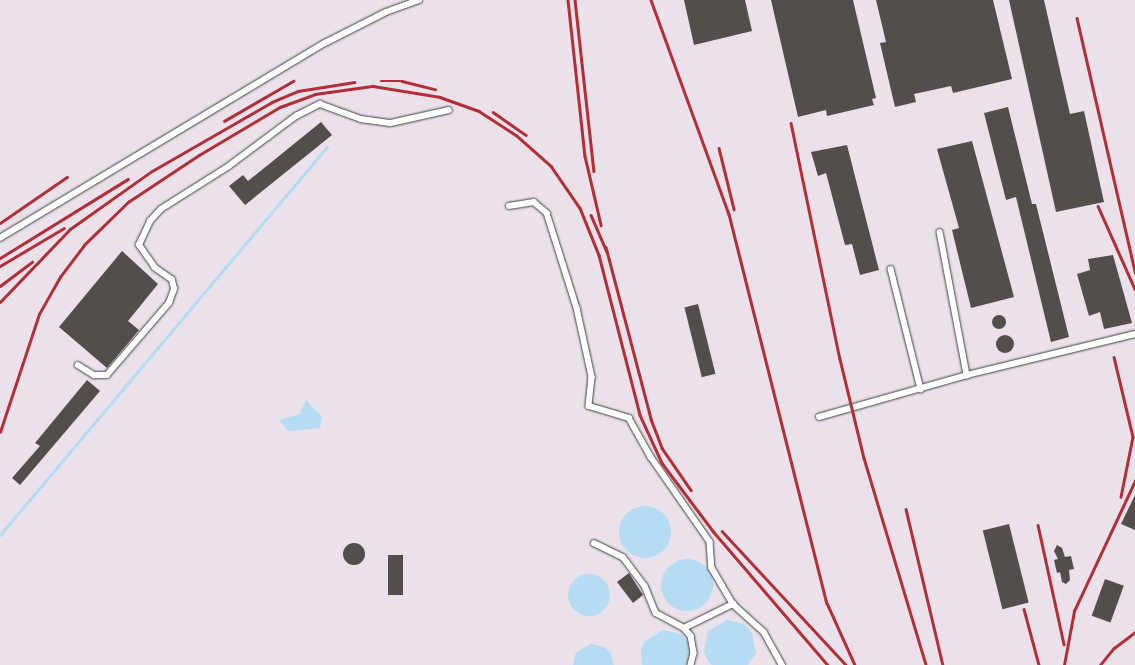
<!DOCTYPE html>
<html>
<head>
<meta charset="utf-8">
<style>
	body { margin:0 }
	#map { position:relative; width:1135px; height:665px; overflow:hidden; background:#fefaed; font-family:Merriweather,serif }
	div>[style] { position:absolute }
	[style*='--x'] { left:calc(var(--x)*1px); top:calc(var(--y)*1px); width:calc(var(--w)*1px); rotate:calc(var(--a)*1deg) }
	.industrial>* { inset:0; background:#eae1eb; transform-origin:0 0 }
	.water>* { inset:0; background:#b5dcf2 }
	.round { border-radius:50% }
	.stream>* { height:2.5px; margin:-1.25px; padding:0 1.25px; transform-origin:1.25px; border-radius:1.25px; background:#b5dcf2 }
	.building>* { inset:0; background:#544e4a; transform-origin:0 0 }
	.roads { filter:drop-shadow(0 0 1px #404040) drop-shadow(0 0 1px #404040) }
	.service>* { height:5.5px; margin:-2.75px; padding:0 2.75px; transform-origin:2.75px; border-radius:2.75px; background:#fff }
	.rail>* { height:2.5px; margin:-1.25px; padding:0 1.25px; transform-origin:1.25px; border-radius:1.25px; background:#b32e36 }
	span { translate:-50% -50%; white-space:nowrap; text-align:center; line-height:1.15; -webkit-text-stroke:5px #fff; paint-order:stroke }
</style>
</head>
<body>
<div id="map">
	<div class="industrial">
		<i style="left:0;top:0;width:1135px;height:665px"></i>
	</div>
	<div class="water">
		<i style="clip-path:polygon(306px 400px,322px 417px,320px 428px,288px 431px,279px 420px,300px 414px)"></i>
		<i class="round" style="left:619px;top:506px;width:52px;height:52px"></i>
		<i class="round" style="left:661px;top:559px;width:52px;height:52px"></i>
		<i class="round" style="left:568px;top:574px;width:42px;height:42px"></i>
		<i style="clip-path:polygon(727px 620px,744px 624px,752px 633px,756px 653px,748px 665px,712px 665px,708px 661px,704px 652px,708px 631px)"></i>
		<i style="clip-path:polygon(663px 630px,681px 634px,689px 642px,692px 651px,691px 665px,642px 665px,641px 649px,645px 641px)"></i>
		<i style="clip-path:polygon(591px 644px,605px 647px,611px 654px,614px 665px,573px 665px,576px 652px)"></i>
	</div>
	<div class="stream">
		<i style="--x:0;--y:535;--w:507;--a:-49.88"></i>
	</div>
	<div class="building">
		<i style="clip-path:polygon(684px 0,745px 0,752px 31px,694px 45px)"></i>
		<i style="clip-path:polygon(771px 0,853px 0,876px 98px,872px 99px,874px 105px,827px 116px,826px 110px,798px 117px)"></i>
		<i style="clip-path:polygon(876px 0,993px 0,1012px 79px,953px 93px,951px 86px,914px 94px,916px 102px,895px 107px,880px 43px,886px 42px)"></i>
		<i style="clip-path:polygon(1009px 0,1044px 0,1070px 114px,1084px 111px,1104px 202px,1056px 212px)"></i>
		<i style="clip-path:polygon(1008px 107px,1032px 204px,1036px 204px,1069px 337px,1051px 342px,1016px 197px,1006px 200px,984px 113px)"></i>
		<i style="clip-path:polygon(321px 122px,332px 135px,245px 205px,229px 186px,243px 175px,248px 181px)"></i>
		<i style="clip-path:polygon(972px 141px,1014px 297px,971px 308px,952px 230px,959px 228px,937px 149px)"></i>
		<i style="clip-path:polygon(847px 145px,879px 270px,860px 275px,852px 244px,845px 245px,826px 173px,818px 176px,811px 152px)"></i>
		<i style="clip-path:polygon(122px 251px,158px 284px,128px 321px,139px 330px,107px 368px,59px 327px)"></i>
		<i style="clip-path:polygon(1113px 255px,1132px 323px,1104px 329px,1100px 312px,1089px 316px,1077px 274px,1090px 270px,1088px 259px)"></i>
		<i style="left:698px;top:304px;width:72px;height:14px;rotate:76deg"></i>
		<i class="round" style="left:992px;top:315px;width:14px;height:14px"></i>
		<i class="round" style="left:996px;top:335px;width:18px;height:18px"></i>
		<i style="clip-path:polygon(87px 380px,100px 391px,20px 485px,12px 478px,40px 446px,35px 443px)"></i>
		<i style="clip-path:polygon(1135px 495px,1135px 530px,1121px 524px)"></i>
		<i style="left:1009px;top:524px;width:81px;height:27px;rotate:76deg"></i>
		<i class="round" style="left:343px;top:543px;width:22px;height:22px"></i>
		<i style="clip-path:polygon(1057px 545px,1062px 548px,1065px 557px,1071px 556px,1074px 569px,1069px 570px,1070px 580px,1066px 584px,1062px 582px,1060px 572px,1057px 573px,1054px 560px,1058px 559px,1054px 551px)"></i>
		<i style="left:388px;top:555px;width:15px;height:40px"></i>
		<i style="clip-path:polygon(629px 573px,643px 595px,633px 603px,617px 582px)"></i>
		<i style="left:1105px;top:579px;width:20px;height:39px;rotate:20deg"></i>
	</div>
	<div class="roads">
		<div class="service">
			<i style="--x:509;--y:206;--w:25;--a:-9"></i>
			<i style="--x:534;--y:202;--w:17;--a:40"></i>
			<i style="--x:547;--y:213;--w:100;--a:72.5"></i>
			<i style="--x:577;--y:308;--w:71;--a:77.7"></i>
			<i style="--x:592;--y:377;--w:29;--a:96"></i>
			<i style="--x:589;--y:406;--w:42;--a:16.7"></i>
			<i style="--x:629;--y:418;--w:45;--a:60.6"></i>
			<i style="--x:651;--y:457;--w:103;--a:55.2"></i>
			<i style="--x:710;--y:542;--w:26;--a:86"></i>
			<i style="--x:712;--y:568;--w:42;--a:59.7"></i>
			<i style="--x:733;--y:604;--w:42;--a:42.1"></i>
			<i style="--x:764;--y:632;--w:38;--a:61"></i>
			<i style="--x:940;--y:232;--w:146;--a:79.3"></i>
			<i style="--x:0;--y:238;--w:379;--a:-31"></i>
			<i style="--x:325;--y:43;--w:68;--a:-26.9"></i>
			<i style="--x:386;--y:12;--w:35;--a:-20"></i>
			<i style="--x:891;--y:269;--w:124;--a:76"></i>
			<i style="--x:78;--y:365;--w:19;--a:32"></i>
			<i style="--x:94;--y:375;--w:13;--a:0"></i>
			<i style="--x:107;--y:375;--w:95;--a:-49.3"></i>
			<i style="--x:169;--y:303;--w:15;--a:-70"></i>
			<i style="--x:174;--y:289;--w:9;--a:-103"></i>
			<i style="--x:172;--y:280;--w:21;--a:-145"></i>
			<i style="--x:155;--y:268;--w:28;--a:-125"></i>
			<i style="--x:139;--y:245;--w:26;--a:-65"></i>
			<i style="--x:150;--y:221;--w:16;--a:-47"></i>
			<i style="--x:161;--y:209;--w:80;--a:-32.3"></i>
			<i style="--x:229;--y:166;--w:84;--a:-36.7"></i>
			<i style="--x:296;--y:116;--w:27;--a:-27"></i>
			<i style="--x:320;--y:104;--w:44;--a:20.1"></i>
			<i style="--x:361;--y:119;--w:30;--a:8"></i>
			<i style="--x:391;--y:123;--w:59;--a:-12.6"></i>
			<i style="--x:819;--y:417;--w:154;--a:-15.8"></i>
			<i style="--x:967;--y:375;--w:173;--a:-13.7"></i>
			<i style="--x:594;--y:543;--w:32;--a:26"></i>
			<i style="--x:623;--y:557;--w:36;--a:53"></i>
			<i style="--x:645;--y:586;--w:29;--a:68"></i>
			<i style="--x:656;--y:613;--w:32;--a:28"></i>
			<i style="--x:684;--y:628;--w:55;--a:-26.1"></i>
			<i style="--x:684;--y:628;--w:11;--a:49"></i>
			<i style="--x:691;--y:636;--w:17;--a:80"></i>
			<i style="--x:694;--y:653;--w:12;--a:104"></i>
		</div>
	</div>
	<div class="rail">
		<i style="--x:568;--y:0;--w:157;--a:83.8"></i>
		<i style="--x:585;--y:156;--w:71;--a:76.9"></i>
		<i style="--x:575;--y:0;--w:172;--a:83.7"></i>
		<i style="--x:651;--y:0;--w:228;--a:70"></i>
		<i style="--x:729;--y:214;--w:401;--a:75.9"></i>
		<i style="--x:827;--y:603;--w:68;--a:65.7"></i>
		<i style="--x:1077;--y:18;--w:261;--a:77.1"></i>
		<i style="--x:381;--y:81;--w:21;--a:0"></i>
		<i style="--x:402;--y:81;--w:34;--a:14"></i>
		<i style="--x:493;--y:112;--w:40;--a:34.9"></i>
		<i style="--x:224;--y:121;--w:80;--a:-30.1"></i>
		<i style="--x:791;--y:123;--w:241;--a:78.3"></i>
		<i style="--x:840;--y:359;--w:102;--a:76.4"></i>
		<i style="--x:864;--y:458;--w:216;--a:73.3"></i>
		<i style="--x:719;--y:148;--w:63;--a:76.2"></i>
		<i style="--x:1098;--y:206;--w:91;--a:66"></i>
		<i style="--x:591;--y:215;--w:40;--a:66.6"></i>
		<i style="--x:0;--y:223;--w:81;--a:-34.5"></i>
		<i style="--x:606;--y:247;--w:178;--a:75.3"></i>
		<i style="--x:651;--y:419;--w:31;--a:69"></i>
		<i style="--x:662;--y:448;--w:51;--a:55.4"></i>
		<i style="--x:0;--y:258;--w:150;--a:-31.7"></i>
		<i style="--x:0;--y:266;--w:74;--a:-30.7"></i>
		<i style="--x:0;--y:286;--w:40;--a:-37"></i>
		<i style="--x:0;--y:302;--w:101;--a:-46.2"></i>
		<i style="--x:70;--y:229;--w:100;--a:-35.3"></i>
		<i style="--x:152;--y:171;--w:138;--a:-29.9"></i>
		<i style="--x:272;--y:102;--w:28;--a:-23"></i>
		<i style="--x:298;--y:91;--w:57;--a:-9.1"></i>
		<i style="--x:1114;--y:357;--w:82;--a:76.6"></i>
		<i style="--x:1133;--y:437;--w:61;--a:101.3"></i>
		<i style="--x:0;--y:432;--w:124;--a:-71.7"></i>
		<i style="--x:39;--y:314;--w:43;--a:-60.4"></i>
		<i style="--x:60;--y:277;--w:40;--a:-53"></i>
		<i style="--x:84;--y:245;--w:62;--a:-44.3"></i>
		<i style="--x:128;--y:202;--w:85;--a:-33.5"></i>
		<i style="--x:199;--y:155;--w:94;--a:-30.7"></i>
		<i style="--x:280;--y:107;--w:37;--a:-20"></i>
		<i style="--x:315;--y:94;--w:59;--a:-7.9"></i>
		<i style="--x:373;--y:86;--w:68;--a:9.3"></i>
		<i style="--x:440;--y:97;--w:41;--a:19.7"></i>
		<i style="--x:479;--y:111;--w:44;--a:33"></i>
		<i style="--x:516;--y:135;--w:47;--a:41.5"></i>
		<i style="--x:551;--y:166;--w:51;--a:55.4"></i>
		<i style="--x:580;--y:208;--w:51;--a:68"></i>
		<i style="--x:599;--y:255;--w:165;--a:75.6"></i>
		<i style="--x:640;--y:415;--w:53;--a:65.4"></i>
		<i style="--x:662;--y:463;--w:85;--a:53.1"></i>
		<i style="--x:713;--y:531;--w:177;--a:49.4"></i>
		<i style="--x:906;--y:509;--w:160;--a:76.7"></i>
		<i style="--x:1038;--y:525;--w:122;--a:77.7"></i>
		<i style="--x:722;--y:531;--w:183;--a:47.2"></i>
		<i style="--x:1024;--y:609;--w:58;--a:75"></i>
		<i style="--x:1064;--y:665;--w:55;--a:-79.5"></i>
		<i style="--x:1074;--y:611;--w:144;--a:-64.9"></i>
		<i style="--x:1100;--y:665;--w:22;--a:-51"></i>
		<i style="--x:1114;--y:648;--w:26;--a:-37"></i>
	</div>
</div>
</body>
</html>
